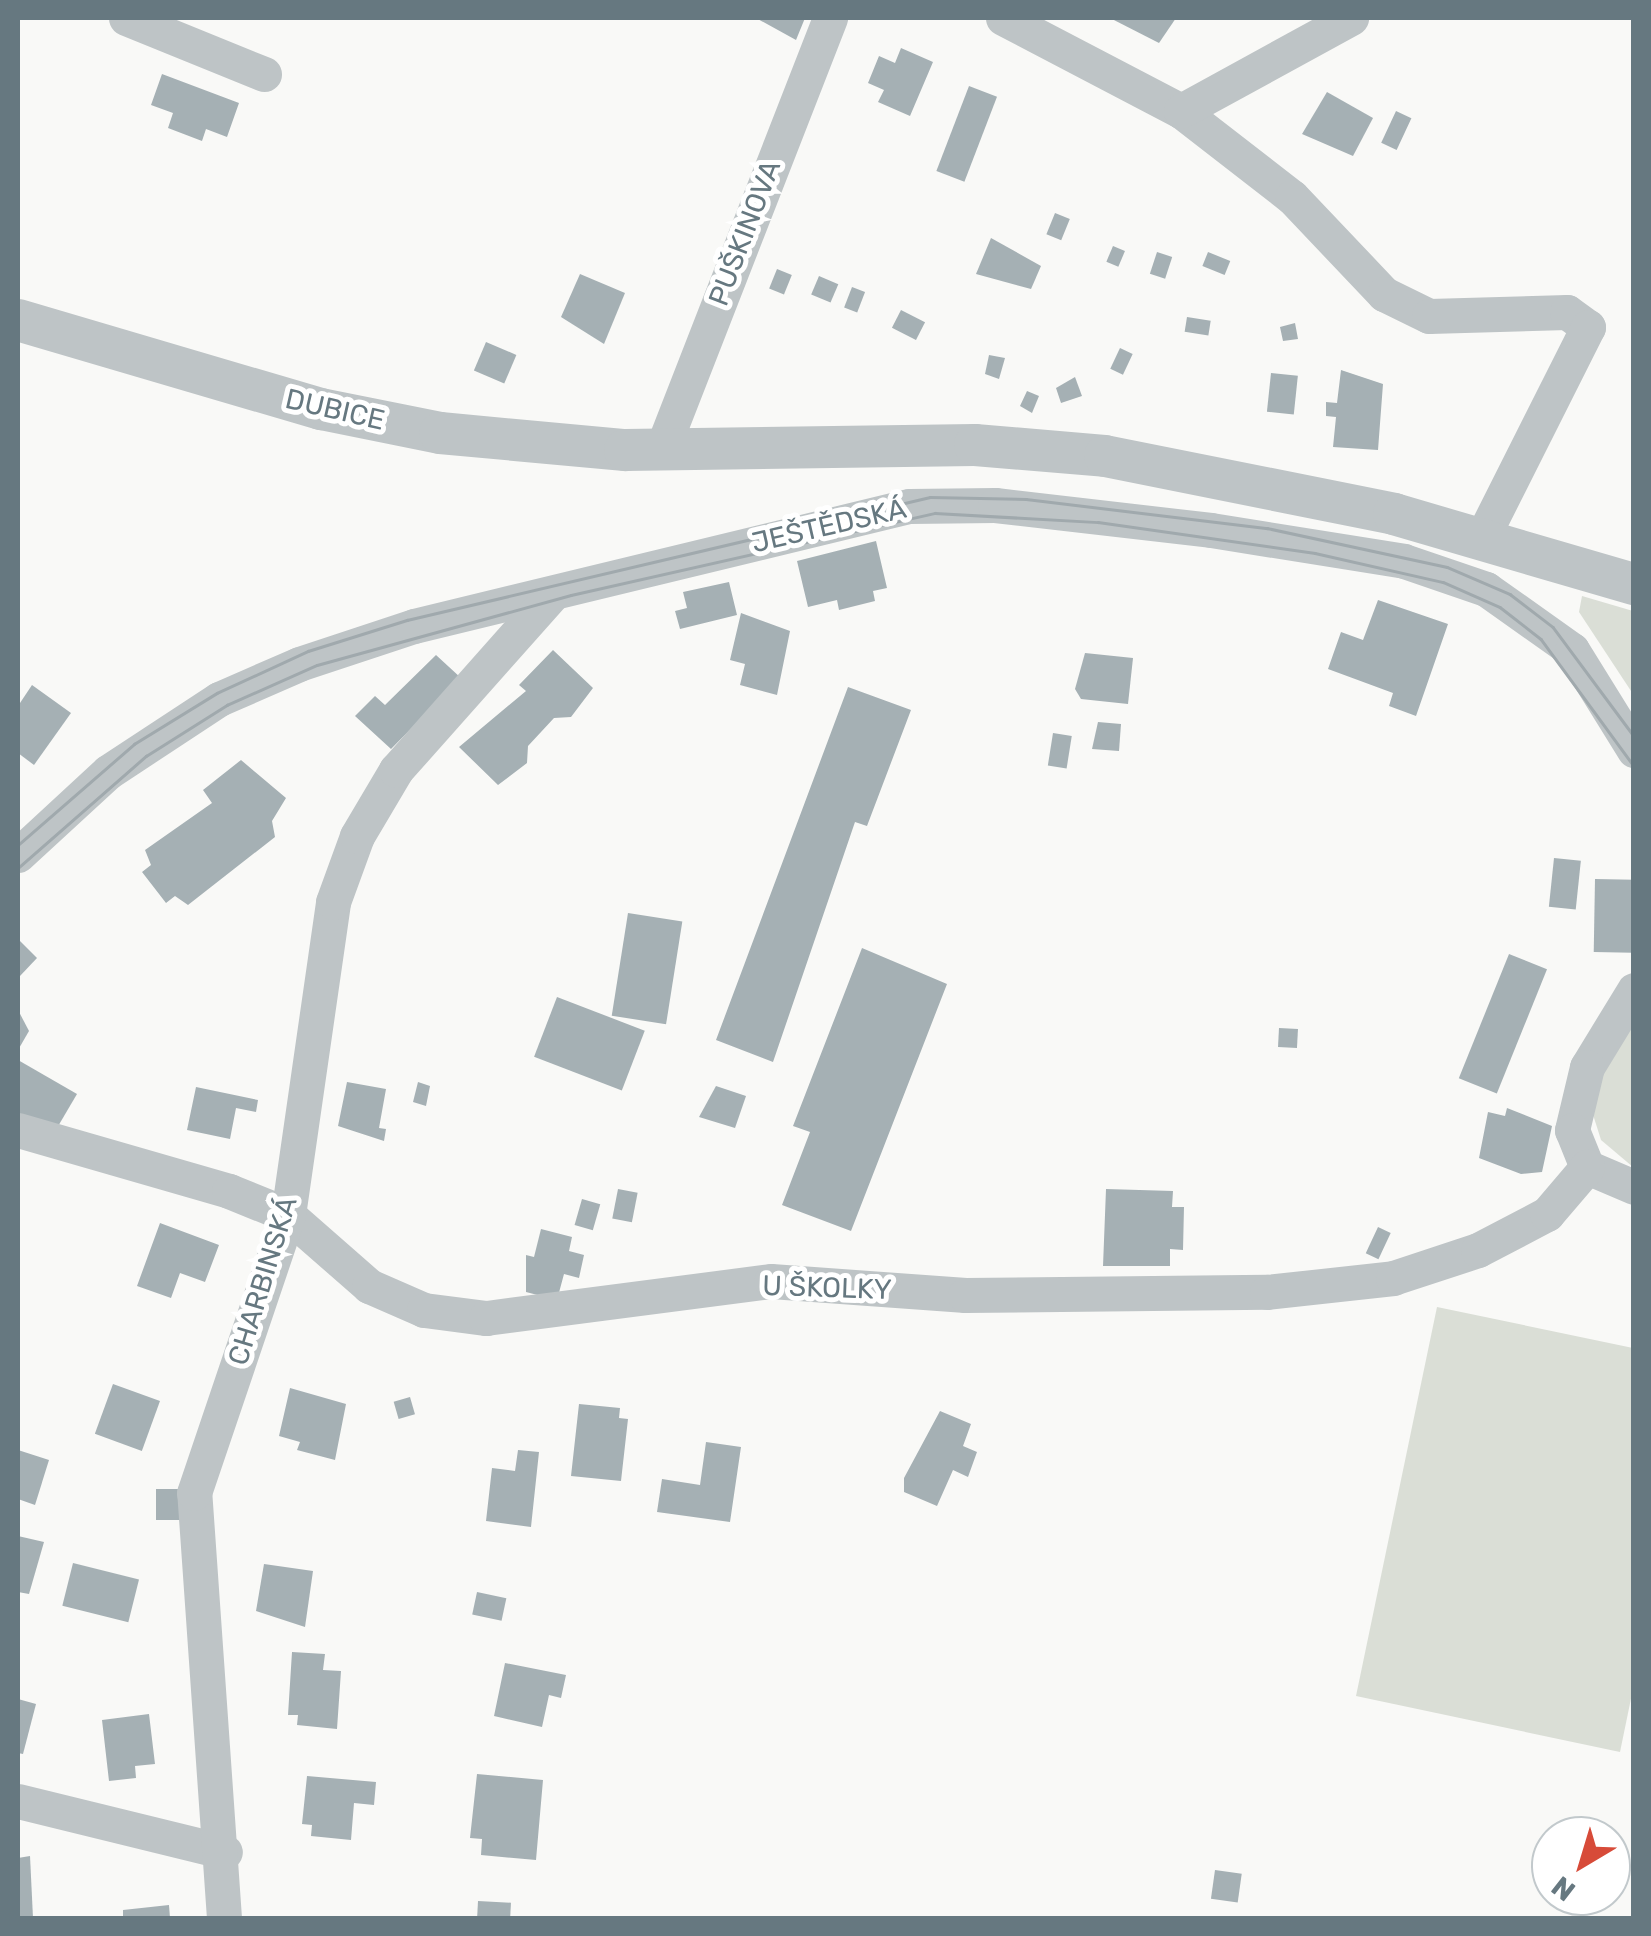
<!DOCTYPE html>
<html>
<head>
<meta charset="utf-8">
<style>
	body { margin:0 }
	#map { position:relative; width:1651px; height:1936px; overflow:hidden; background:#f9f9f7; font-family:Rubik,sans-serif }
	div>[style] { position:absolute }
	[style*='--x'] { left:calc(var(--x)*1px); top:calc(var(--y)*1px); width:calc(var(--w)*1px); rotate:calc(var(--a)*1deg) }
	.green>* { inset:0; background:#daded6 }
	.building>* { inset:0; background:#a5b0b4; transform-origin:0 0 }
	.minor>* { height:35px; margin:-17.5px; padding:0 17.5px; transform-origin:17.5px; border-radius:17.5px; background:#bec4c6 }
	.tertiary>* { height:42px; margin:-21px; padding:0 21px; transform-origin:21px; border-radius:21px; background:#bec4c6 }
	.tram>* { height:2.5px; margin:-1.25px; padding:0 1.25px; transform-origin:1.25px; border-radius:1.25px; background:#a0a9ad }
	span { translate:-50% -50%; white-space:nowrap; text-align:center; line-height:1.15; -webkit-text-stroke:10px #fff; paint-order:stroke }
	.street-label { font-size:28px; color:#667880 }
	.frame { position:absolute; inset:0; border:20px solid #667880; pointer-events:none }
	.north { position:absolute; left:1531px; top:1816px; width:100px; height:100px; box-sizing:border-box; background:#fff; border:2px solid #c2c9cc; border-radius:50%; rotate:218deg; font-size:28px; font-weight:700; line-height:40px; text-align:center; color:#667880 }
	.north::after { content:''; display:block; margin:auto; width:35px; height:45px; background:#d74b39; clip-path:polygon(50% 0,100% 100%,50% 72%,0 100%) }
</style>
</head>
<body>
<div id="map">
	<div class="green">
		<i style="clip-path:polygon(1582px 596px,1633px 611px,1633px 694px,1579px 612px)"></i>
		<i style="clip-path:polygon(1633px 1015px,1633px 1167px,1601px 1140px,1590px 1105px,1593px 1080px)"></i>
		<i style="clip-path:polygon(1437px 1307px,1633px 1348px,1634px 1684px,1620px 1752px,1356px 1696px)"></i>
	</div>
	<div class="building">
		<i style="clip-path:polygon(756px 18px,805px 18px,796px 40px)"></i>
		<i style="clip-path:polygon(1110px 18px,1176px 18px,1159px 43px)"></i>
		<i style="clip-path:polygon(901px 48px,933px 62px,910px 116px,878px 102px,884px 90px,868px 83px,879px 56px,895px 63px)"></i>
		<i style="clip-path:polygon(162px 74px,239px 103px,227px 137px,206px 129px,202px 141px,168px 128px,173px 113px,151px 105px)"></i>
		<i style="left:969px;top:86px;width:30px;height:91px;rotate:21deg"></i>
		<i style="clip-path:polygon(1327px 92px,1373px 118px,1353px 156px,1302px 134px)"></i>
		<i style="left:1396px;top:111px;width:17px;height:35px;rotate:25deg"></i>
		<i style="left:1055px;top:213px;width:16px;height:23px;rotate:22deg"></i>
		<i style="clip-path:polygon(991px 238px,1041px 266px,1031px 289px,976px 274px)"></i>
		<i style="left:1113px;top:246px;width:13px;height:17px;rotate:23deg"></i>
		<i style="left:1157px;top:252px;width:16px;height:23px;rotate:18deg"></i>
		<i style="left:1208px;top:252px;width:24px;height:15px;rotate:22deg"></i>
		<i style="left:777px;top:269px;width:16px;height:21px;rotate:22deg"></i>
		<i style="clip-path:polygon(580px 274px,625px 293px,604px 344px,561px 317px)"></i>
		<i style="left:819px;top:276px;width:21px;height:20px;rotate:23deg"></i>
		<i style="left:852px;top:287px;width:14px;height:22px;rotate:21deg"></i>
		<i style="left:901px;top:310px;width:27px;height:20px;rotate:27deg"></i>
		<i style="left:1187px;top:317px;width:24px;height:15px;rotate:9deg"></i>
		<i style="clip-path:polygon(1295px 323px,1298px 339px,1283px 341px,1280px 327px)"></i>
		<i style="left:486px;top:342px;width:33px;height:31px;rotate:23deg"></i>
		<i style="left:1120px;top:348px;width:14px;height:23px;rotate:25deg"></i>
		<i style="clip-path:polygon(989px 355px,1005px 358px,999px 379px,985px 374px)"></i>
		<i style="clip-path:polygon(1341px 370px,1383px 384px,1378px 450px,1333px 447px,1336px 417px,1326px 416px,1326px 402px,1337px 403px)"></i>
		<i style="left:1271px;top:373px;width:27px;height:39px;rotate:6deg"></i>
		<i style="clip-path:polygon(1075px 377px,1082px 396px,1061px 403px,1056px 388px)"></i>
		<i style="clip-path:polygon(1027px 391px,1039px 396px,1032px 413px,1020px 406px)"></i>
		<i style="clip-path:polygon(876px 541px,887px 588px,873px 591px,875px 601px,839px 610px,837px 600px,808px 607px,797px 561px)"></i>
		<i style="clip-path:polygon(729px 582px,737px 615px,680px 629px,675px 611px,687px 608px,683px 592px)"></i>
		<i style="clip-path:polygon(1378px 600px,1448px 624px,1416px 716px,1389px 706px,1393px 693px,1328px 669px,1341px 632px,1363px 640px)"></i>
		<i style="clip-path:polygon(741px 613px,790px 631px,777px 695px,740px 685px,745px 664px,730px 660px)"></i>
		<i style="clip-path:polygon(553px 650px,593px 688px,571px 717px,554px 718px,528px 746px,527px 763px,498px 785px,459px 747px,526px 691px,519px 685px)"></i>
		<i style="clip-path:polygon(1085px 653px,1133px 658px,1128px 704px,1081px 699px,1075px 689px)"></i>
		<i style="clip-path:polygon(436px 655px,461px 678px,391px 749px,355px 716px,375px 696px,385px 705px)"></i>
		<i style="clip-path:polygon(32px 685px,71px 713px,34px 765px,18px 753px,18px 706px)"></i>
		<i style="clip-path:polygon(848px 687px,911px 710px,867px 826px,855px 822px,773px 1062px,716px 1040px)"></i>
		<i style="clip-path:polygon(1098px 722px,1121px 724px,1119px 751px,1092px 749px)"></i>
		<i style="left:1053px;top:733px;width:19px;height:33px;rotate:9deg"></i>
		<i style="clip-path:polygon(241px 760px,286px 798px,272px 821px,275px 837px,188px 905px,175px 896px,166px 903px,142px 872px,151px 865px,145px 850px,212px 803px,203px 790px)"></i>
		<i style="left:1554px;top:858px;width:27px;height:49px;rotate:6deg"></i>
		<i style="left:1595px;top:879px;width:39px;height:73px;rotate:1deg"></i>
		<i style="left:628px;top:913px;width:55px;height:104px;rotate:9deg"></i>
		<i style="clip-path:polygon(18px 939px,37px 958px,20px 976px,18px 974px)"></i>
		<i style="clip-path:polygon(862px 948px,947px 984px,851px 1231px,782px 1205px,810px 1132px,793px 1126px)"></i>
		<i style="left:1509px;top:954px;width:41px;height:134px;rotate:22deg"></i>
		<i style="left:557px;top:997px;width:94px;height:64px;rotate:21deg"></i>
		<i style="clip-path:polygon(18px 1010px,29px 1031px,18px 1050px)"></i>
		<i style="left:1279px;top:1028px;width:19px;height:19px;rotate:3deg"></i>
		<i style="clip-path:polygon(18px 1060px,77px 1094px,57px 1128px,18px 1116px)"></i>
		<i style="clip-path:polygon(347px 1082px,386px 1089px,379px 1128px,386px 1129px,384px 1141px,338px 1126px)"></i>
		<i style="clip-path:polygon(418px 1082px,430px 1086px,426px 1106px,413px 1102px)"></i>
		<i style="clip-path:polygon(716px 1086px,746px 1096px,735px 1128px,699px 1117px)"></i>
		<i style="clip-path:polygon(196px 1087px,258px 1100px,256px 1112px,236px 1108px,230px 1139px,187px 1130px)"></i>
		<i style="clip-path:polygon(1507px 1108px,1552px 1126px,1542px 1172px,1521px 1174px,1479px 1158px,1488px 1112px,1505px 1116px)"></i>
		<i style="left:618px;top:1189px;width:20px;height:30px;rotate:11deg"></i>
		<i style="clip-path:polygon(1106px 1189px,1173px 1191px,1172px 1207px,1184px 1207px,1183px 1250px,1170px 1249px,1170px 1266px,1103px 1266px)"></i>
		<i style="left:582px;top:1199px;width:19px;height:27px;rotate:16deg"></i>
		<i style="clip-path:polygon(160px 1223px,219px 1245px,205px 1282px,180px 1273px,171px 1298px,137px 1286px)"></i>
		<i style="left:1378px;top:1227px;width:14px;height:29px;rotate:25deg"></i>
		<i style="clip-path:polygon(541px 1229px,572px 1237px,569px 1251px,584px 1255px,579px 1278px,564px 1274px,557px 1300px,526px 1292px,526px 1255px,534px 1257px)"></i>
		<i style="left:113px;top:1384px;width:50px;height:53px;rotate:20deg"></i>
		<i style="clip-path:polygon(290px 1388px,346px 1404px,335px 1460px,297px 1450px,300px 1442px,279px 1436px)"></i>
		<i style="left:410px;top:1397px;width:18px;height:17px;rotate:74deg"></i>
		<i style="clip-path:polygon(579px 1404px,620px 1408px,619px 1418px,628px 1419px,621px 1481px,571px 1476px)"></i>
		<i style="clip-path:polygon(940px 1411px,971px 1424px,963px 1446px,977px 1452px,968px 1477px,953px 1470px,937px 1506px,904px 1492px,904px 1478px)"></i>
		<i style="clip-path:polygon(706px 1442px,741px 1447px,730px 1522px,657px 1512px,662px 1479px,700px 1485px)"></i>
		<i style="clip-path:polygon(18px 1450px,49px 1460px,35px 1505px,18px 1499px)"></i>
		<i style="clip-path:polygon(518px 1450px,539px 1452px,531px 1527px,486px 1521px,492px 1468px,515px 1471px)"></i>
		<i style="left:156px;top:1489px;width:26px;height:31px"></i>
		<i style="clip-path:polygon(18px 1536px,44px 1542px,29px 1594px,18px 1592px)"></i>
		<i style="left:73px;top:1563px;width:68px;height:44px;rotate:14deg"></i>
		<i style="clip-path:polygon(264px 1564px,313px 1571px,305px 1627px,256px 1611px)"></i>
		<i style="left:477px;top:1592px;width:30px;height:23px;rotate:12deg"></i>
		<i style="clip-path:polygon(292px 1652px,325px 1654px,323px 1670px,341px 1671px,337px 1729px,297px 1725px,298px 1715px,288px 1715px)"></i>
		<i style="clip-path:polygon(505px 1663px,566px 1675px,561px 1698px,549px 1695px,542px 1727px,494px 1716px)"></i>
		<i style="clip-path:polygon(18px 1699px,36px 1704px,23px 1754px,18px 1753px)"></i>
		<i style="clip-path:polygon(149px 1714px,155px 1764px,135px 1766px,136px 1778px,109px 1781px,102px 1720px)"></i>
		<i style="clip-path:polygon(477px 1774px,543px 1780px,536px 1860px,481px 1855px,482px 1839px,470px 1838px)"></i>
		<i style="clip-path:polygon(307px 1776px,376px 1782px,374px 1805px,354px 1803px,351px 1840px,311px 1836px,312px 1825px,302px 1824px)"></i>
		<i style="clip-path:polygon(30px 1856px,33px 1918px,18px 1918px,18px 1858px)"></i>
		<i style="left:1215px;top:1870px;width:27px;height:29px;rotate:8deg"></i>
		<i style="left:478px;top:1901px;width:33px;height:17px;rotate:3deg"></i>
		<i style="clip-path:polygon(169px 1905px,170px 1918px,123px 1918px,123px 1910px)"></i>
	</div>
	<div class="minor">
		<i style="--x:126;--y:18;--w:149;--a:22.1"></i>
		<i style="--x:1003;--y:18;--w:201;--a:27.6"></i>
		<i style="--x:1181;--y:111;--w:140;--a:37.8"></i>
		<i style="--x:1292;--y:197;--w:134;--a:46.5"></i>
		<i style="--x:1384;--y:294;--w:50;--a:26.1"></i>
		<i style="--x:1429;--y:316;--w:138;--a:-1.7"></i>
		<i style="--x:1567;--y:312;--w:26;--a:36"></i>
		<i style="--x:1588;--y:327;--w:236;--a:116.7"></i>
		<i style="--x:1181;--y:111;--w:194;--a:-28.7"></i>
		<i style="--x:662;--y:449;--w:463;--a:-68.7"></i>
		<i style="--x:18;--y:855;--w:122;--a:-42.7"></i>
		<i style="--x:108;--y:772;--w:133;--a:-33.3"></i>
		<i style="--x:219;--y:699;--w:87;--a:-23.6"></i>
		<i style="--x:299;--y:664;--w:121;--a:-18.3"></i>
		<i style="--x:414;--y:626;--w:509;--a:-13.63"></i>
		<i style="--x:909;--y:506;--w:86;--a:-0.7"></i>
		<i style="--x:995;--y:505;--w:217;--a:6.6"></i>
		<i style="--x:1211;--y:530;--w:195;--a:9.1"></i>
		<i style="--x:1404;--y:561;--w:87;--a:18.9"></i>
		<i style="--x:1486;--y:589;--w:105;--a:35.3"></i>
		<i style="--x:1572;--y:650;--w:118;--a:58.2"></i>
		<i style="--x:1634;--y:990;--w:90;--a:121.4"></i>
		<i style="--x:1587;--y:1067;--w:65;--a:103.4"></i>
		<i style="--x:1572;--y:1130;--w:40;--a:68"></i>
		<i style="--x:1587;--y:1167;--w:51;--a:23.1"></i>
		<i style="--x:18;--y:1130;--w:220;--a:16.1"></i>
		<i style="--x:229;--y:1191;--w:64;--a:22.1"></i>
		<i style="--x:288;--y:1215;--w:108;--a:41.2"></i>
		<i style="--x:369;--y:1286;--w:60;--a:23.6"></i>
		<i style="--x:424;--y:1310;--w:63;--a:7.4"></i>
		<i style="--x:486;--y:1318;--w:287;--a:-7.4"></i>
		<i style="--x:771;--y:1281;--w:195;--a:4.1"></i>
		<i style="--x:965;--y:1295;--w:302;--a:-0.6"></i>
		<i style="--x:1267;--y:1292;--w:127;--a:-6.3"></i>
		<i style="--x:1393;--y:1278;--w:89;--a:-18.2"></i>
		<i style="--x:1478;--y:1250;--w:78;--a:-27.6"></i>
		<i style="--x:1547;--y:1214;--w:62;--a:-49.6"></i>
		<i style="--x:18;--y:1801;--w:213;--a:13.8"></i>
		<i style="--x:224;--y:1918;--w:426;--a:-94"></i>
		<i style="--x:194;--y:1493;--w:293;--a:-71.3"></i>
		<i style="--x:288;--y:1215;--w:316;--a:-81.8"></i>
		<i style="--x:333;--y:902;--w:70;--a:-70"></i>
		<i style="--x:357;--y:836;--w:77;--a:-59.4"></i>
		<i style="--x:396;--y:770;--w:235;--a:-48.4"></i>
	</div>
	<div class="tertiary">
		<i style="--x:18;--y:320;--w:316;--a:16.4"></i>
		<i style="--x:321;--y:409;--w:121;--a:11.4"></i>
		<i style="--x:440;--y:433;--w:186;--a:5.3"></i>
		<i style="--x:625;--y:450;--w:350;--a:-0.8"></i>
		<i style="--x:975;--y:445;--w:130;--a:4.8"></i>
		<i style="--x:1105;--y:456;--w:295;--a:11.3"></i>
		<i style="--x:1394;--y:514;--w:250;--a:16.3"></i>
	</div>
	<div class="tram">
		<i style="--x:18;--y:845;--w:154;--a:-41"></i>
		<i style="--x:134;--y:744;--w:97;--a:-31.6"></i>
		<i style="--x:217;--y:693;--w:100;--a:-24.8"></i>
		<i style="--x:308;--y:651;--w:104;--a:-17.4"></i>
		<i style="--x:407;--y:620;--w:537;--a:-13.23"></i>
		<i style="--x:930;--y:497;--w:96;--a:1.2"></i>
		<i style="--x:1026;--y:499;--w:243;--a:6.9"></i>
		<i style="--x:1267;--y:528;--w:184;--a:12.2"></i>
		<i style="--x:1447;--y:567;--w:69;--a:23.2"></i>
		<i style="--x:1510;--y:594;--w:54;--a:37.5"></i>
		<i style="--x:1553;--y:627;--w:136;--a:53.4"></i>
		<i style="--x:18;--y:868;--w:170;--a:-41.2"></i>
		<i style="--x:146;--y:756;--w:96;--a:-32.2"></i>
		<i style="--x:227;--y:705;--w:98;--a:-24"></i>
		<i style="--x:317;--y:665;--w:263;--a:-15.4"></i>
		<i style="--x:571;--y:595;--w:373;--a:-12.7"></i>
		<i style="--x:935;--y:513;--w:163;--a:3.2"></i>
		<i style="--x:1098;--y:522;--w:219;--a:8.1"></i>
		<i style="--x:1315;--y:553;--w:131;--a:12.8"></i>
		<i style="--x:1443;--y:582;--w:62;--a:23.7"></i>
		<i style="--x:1500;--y:607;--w:52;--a:38"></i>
		<i style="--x:1541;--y:639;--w:157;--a:53.8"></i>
	</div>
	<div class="street-label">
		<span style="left:745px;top:233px;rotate:-69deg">PUŠKINOVA</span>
		<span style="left:335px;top:410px;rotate:13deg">DUBICE</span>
		<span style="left:829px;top:526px;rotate:-13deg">JEŠTĚDSKÁ</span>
		<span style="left:263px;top:1281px;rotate:-73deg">CHARBINSKÁ</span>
		<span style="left:827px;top:1288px;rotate:2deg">U ŠKOLKY</span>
	</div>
	<div class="frame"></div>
	<div class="north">N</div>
</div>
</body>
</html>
